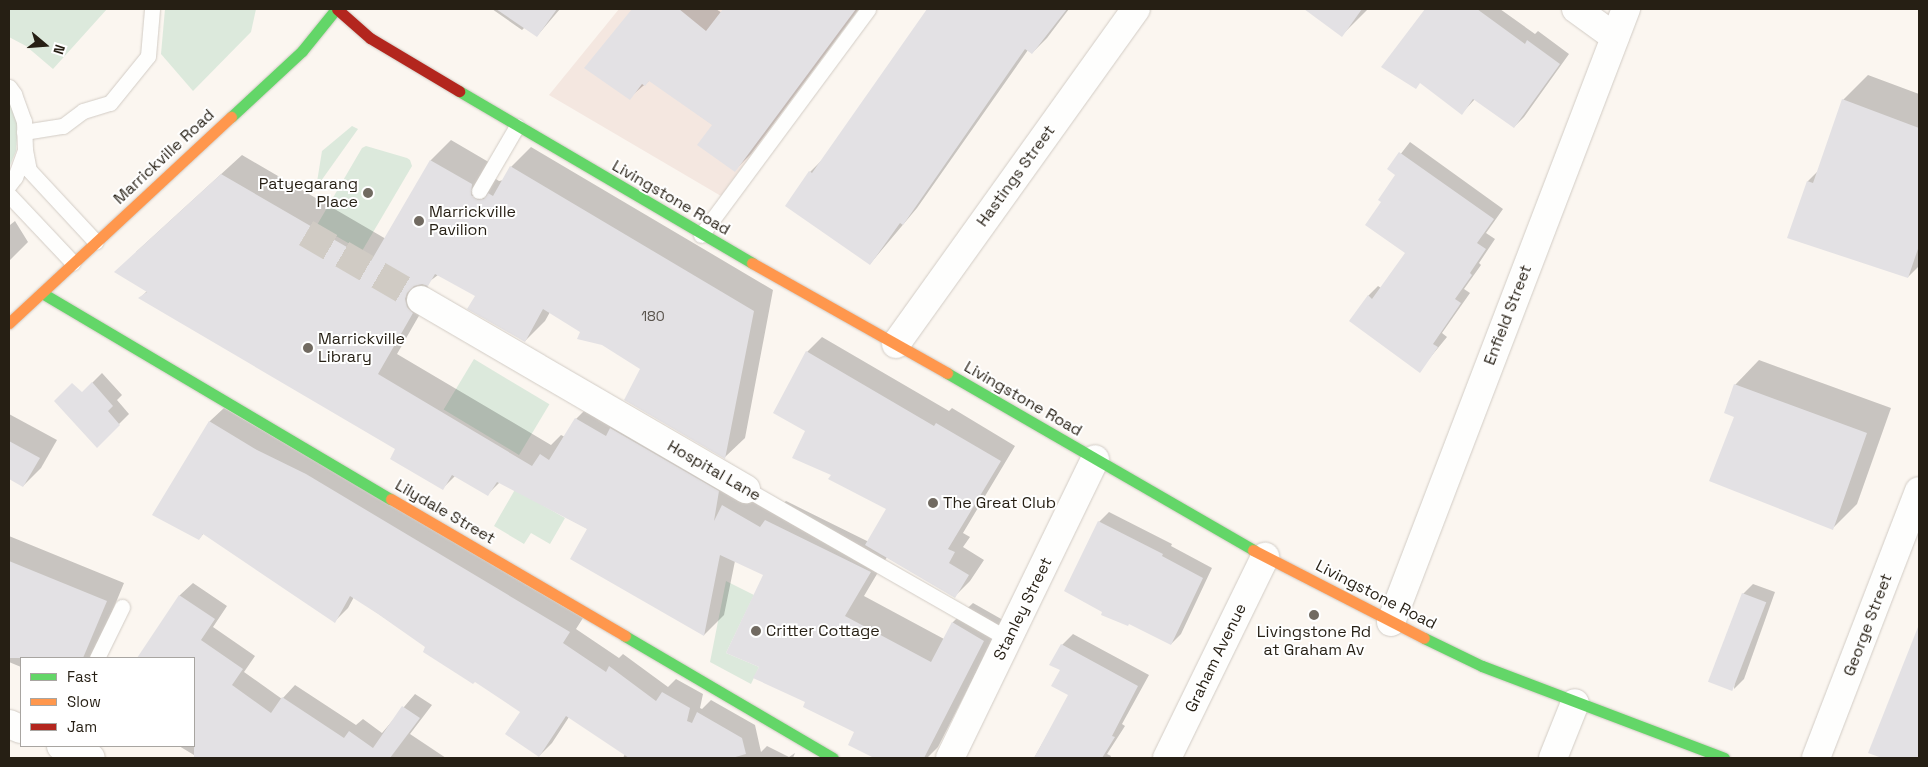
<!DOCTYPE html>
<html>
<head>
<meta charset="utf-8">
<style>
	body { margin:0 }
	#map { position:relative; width:1928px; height:767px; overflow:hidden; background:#fbf6f0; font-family:"Space Grotesk",sans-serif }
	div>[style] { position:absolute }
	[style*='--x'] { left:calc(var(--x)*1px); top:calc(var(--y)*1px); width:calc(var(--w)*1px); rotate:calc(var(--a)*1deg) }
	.medical>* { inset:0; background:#f4e7e0 }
	.green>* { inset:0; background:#dce9dc; transform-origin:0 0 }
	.shadow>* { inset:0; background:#0003 }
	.building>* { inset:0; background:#e3e1e4; transform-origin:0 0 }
	.street-tunnel>* { height:28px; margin-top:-14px; transform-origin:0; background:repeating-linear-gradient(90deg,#d0cbc4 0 28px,transparent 0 42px) }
	.roads { filter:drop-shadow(0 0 1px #d2ccc5) drop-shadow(0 0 1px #d2ccc5) }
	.lane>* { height:15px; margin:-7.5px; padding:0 7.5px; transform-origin:7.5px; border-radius:7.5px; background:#fefefd }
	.street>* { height:28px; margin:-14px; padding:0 14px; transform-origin:14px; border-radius:14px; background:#fefefd }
	.fast>* { height:11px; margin:-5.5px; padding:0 5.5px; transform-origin:5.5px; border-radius:5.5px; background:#63d668 }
	.slow>* { height:11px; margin:-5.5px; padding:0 5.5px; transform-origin:5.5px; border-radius:5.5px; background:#ff974d }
	.jam>* { height:11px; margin:-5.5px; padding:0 5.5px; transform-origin:5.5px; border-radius:5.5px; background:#b3261e }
	.dots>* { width:14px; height:14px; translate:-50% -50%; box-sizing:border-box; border:2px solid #fff; border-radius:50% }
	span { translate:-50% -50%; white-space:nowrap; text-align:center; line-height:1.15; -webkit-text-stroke:4px #fff; paint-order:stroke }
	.number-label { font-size:14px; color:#58524b }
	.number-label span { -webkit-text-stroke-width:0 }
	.street-label { font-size:16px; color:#261f14 }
	.poi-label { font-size:16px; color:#261f14 }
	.right { translate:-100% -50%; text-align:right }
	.left { translate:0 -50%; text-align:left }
	.frame { position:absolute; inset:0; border:10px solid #261f14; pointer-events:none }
	.legend { position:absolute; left:20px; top:657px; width:175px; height:90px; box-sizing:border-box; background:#fff; border:1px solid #a8a5a1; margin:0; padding:6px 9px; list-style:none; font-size:15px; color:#261f14 }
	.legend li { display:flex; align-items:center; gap:10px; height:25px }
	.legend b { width:25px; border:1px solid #a8a5a1 }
	.north { position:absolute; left:20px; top:20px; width:50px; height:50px; -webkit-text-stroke:4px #fff; paint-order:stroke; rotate:108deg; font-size:14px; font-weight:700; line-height:20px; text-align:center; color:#261f14 }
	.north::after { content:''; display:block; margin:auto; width:18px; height:22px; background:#261f14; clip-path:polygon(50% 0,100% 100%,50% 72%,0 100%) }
</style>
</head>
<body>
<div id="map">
	<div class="medical">
		<i style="clip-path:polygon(619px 9px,858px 9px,721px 196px,549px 95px)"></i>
	</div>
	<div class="green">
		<i style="clip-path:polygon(9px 9px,107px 9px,53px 69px,26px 46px,9px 37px)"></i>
		<i style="clip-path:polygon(165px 9px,256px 9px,251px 32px,193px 91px,161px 54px)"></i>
		<i style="clip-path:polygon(9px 96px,18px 126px,16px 151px,9px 168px)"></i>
		<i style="clip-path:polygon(352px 126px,358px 129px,316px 188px,322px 151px)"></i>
		<i style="clip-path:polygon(366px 146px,407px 158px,410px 160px,412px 166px,362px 251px,317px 225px,362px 148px)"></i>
		<i style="left:474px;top:359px;width:88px;height:59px;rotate:31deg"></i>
		<i style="clip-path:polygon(521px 479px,544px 506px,565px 518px,550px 544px,531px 533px,524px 544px,494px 526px)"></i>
		<i style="clip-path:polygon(726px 581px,754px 595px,726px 653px,759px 667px,751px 684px,710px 662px)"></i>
	</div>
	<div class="shadow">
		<i style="clip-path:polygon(492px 9px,560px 9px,537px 36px,525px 27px,522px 30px)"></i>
		<i style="clip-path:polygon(634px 9px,716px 9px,722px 13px,725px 9px,859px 9px,751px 154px,735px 170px,713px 125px,650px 80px,629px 98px,586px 68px)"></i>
		<i style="clip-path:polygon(929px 9px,1069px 9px,1047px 38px,1032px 53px,1028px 50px,917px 208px,870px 264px,810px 172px,825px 157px,844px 131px)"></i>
		<i style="clip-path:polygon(1306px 9px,1368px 9px,1342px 35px)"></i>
		<i style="clip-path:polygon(1426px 9px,1500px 9px,1535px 34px,1538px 31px,1569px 54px,1524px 117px,1514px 127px,1475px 99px,1462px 113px,1421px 82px,1383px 66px)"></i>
		<i style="clip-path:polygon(1868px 75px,1919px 94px,1919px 266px,1908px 277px,1789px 237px,1808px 181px,1818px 171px,1843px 100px)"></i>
		<i style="clip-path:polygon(451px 140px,492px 164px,490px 175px,499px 181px,504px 180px,511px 167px,531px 147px,773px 290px,745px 438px,725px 457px,641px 368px,550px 312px,545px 321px,525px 341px,477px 295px,438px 275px,426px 284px,432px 293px,397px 354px,551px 445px,561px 435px,565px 437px,576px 419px,596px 399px,779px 507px,786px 501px,869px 542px,888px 508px,832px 474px,807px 431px,807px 352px,822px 337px,949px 411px,952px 408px,1015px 446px,963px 533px,970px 537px,963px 547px,984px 560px,970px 581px,955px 596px,887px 557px,864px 596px,944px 639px,953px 622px,973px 603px,1003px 620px,938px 747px,927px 758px,899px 758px,889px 754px,885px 758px,877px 758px,850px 744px,856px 731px,807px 702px,761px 667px,765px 575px,735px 561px,724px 615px,704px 635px,588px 529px,500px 482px,488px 494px,455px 476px,442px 489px,397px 448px,140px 298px,147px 291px,136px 252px,242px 155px,386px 239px,431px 160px)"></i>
		<i style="clip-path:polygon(1410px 142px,1503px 209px,1486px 233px,1495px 239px,1479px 263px,1481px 265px,1464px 289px,1470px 293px,1442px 333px,1447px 337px,1419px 371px,1368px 296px,1378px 286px,1381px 288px,1406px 253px,1383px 201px,1397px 174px,1389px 169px)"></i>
		<i style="clip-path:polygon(15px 221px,28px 242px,9px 261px,9px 223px,10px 225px)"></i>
		<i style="clip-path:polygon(1759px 360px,1891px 408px,1857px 504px,1833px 528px,1736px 416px,1735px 385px)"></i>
		<i style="clip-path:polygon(102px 373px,122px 395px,117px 400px,129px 414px,97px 446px,72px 403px)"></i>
		<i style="clip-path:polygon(224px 408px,583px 618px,576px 629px,619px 658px,623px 654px,668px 687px,676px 679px,703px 694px,700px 708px,702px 709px,711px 700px,755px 725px,761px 752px,767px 746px,789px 757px,795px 753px,793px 758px,623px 758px,625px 754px,569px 717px,552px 743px,539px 756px,522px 712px,354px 597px,348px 608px,335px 621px,204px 533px,199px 539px,154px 514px,210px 421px)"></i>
		<i style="clip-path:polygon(9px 414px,57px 440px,41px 468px,23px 486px,9px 478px)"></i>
		<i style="clip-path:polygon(1109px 512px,1172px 544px,1171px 546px,1212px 568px,1181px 634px,1171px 644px,1099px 522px)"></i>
		<i style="clip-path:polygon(9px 536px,124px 583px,93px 658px,21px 658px,21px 667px,9px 662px)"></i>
		<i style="clip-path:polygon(193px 583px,227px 606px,213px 627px,255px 656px,244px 672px,282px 699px,295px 685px,356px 725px,363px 719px,382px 733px,415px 694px,432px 705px,410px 734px,446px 758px,199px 758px,179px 746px,194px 746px,194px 658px,138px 658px,180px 595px)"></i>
		<i style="clip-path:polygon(1753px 584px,1775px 592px,1744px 679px,1734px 689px,1743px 594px)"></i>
		<i style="clip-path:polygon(1073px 634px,1149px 675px,1122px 724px,1125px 726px,1107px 754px,1111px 756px,1110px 758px,1034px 758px,1070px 695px,1062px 669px,1062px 645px)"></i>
		<i style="clip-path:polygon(1919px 635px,1919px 758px,1886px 758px,1870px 752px,1914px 640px)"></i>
	</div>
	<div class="building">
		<i style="clip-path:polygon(496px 9px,557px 9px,537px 37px)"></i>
		<i style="clip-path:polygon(632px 9px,679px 9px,706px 31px,723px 9px,856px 9px,735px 172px,697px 145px,712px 125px,649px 81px,645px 86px,642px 84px,630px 100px,584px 68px)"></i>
		<i style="clip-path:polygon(927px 9px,1067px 9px,1032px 54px,1025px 49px,903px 225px,900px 223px,870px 265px,785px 206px,809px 171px,812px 173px)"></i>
		<i style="clip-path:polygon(1304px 9px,1362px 9px,1342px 37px)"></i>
		<i style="clip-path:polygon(1425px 9px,1477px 9px,1525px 44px,1527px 40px,1560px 64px,1514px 128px,1473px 99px,1462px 115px,1420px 83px,1416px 89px,1381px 67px)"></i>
		<i style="clip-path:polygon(1842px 99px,1919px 128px,1919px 246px,1908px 278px,1787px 238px,1807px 181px,1813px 183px)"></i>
		<i style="clip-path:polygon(1399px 152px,1494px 219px,1477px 243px,1486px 249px,1470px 273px,1472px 275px,1455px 299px,1461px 303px,1433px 344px,1438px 347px,1420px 373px,1349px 321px,1368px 295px,1372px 299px,1405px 253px,1365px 225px,1381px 202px,1378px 200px,1395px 175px,1387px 169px)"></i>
		<i style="clip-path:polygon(430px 160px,472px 184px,471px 195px,478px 200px,484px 199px,488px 193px,493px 196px,510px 166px,754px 311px,725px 459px,624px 400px,640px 369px,602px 345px,577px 339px,580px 332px,543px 309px,525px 342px,467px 309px,475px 296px,435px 274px,428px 286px,422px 284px,414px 286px,407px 293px,405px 299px,407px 307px,413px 313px,378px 374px,532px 466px,540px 454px,549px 460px,575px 418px,606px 436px,610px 428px,719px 491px,714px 521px,722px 505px,760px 527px,765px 520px,871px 572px,845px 616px,931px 662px,952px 622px,984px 641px,924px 758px,874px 758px,848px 745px,854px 732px,803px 707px,805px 702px,753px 678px,759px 667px,726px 653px,763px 575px,720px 555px,704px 636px,570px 559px,587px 529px,497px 482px,488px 496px,452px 475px,443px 490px,390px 459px,395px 449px,138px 298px,147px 292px,114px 272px,221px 174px,371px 261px)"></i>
		<i style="clip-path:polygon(806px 351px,934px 426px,936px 423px,1001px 461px,948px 549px,955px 552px,949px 563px,969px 575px,955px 598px,865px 545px,886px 509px,828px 479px,831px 475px,792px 458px,805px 431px,773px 413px)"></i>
		<i style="clip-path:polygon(92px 382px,113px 406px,108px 411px,120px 425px,97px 448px,54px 401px,72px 383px,82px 392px)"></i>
		<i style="clip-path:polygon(1734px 384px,1867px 433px,1833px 530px,1709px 481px,1734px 417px,1724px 413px)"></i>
		<i style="clip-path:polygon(209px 421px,257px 450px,306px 474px,570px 632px,563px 643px,606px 672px,609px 666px,656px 701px,662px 692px,690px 708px,687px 721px,692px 723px,697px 712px,742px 738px,746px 754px,732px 758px,629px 758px,566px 716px,539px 757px,505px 734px,520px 712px,475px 682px,473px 684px,423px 652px,425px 647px,378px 614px,350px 596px,335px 623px,203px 534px,199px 540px,152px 515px)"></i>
		<i style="clip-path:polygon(9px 441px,40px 458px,23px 487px,9px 479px)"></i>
		<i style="clip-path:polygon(1098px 521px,1163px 554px,1162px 556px,1203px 578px,1171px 645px,1129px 624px,1128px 626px,1101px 615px,1102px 612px,1064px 591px)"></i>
		<i style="clip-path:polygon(9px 561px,107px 601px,83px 658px,9px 658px)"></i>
		<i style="left:1742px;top:593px;width:26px;height:95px;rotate:21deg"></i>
		<i style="clip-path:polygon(179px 595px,215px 619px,201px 640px,243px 669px,232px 685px,271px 713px,282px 697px,344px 738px,349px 731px,373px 748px,402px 706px,420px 718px,390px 758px,194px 758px,194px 658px,137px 658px)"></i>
		<i style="clip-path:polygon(1918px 627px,1919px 758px,1882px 758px,1868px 753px)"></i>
		<i style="clip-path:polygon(1061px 644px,1138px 686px,1112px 736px,1115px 737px,1102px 758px,1034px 758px,1068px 695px,1051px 686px,1060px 670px,1049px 665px)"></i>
	</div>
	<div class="street-tunnel">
		<i style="--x:306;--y:233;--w:133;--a:30.2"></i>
	</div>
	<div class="roads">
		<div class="lane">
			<i style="--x:9;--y:87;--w:9;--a:54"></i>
			<i style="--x:14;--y:94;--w:29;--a:70"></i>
			<i style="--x:24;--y:121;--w:29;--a:88"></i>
			<i style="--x:25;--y:150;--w:29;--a:110"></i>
			<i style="--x:15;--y:177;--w:10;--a:127"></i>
			<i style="--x:24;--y:132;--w:39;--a:-9"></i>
			<i style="--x:63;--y:126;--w:25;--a:-37"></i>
			<i style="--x:83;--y:111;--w:28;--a:-17"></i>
			<i style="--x:110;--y:103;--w:60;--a:-51"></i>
			<i style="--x:148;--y:56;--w:47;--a:-85.1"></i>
			<i style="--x:25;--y:150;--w:20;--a:79"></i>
			<i style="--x:29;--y:170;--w:98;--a:47.1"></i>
			<i style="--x:479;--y:191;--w:75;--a:-59.7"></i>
			<i style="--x:9;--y:195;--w:93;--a:46.7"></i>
			<i style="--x:701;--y:235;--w:281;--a:-53.5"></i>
			<i style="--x:746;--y:489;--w:302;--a:29.8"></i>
			<i style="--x:97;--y:658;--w:57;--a:-63.9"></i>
		</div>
		<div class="street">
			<i style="--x:1576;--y:9;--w:48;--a:35.7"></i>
			<i style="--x:421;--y:300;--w:376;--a:30.2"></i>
			<i style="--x:896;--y:344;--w:412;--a:-54.4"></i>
			<i style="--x:1391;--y:622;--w:657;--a:-69.03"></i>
			<i style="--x:9;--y:724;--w:13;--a:23"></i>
			<i style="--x:61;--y:746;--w:32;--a:22"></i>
			<i style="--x:950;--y:758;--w:332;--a:-64.1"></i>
			<i style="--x:1167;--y:758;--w:224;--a:-64"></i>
			<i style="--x:1553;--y:758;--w:59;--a:-68.2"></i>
			<i style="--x:1816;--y:758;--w:286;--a:-68.9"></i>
		</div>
		<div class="fast">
			<i style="--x:459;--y:91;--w:340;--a:30.4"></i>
			<i style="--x:231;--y:117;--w:97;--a:-42.9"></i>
			<i style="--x:302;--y:51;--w:54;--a:-51"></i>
			<i style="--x:42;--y:293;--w:405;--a:30.6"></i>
			<i style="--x:947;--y:373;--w:354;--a:30"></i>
			<i style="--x:625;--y:636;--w:241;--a:30.4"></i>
			<i style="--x:1424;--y:638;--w:64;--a:25.8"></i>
			<i style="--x:1482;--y:666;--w:259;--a:20.8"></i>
		</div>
		<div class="slow">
			<i style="--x:752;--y:263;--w:224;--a:29.4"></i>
			<i style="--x:9;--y:323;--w:303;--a:-42.9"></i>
			<i style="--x:391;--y:499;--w:271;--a:30.3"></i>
			<i style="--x:1253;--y:550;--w:192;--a:27.2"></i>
		</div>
		<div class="jam">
			<i style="--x:337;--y:9;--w:44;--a:41.3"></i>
			<i style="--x:370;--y:38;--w:104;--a:30.8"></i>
		</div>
	</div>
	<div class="dots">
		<i style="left:368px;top:193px;background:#716a61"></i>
		<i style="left:419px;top:221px;background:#716a61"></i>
		<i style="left:308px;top:348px;background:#716a61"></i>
		<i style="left:933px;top:503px;background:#716a61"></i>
		<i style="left:1314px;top:615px;background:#716a61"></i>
		<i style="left:756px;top:631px;background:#716a61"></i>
	</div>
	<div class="number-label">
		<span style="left:653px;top:316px">180</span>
	</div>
	<div class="street-label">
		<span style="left:164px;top:157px;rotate:-43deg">Marrickville Road</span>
		<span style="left:1016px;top:176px;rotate:-54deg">Hastings Street</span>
		<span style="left:671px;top:198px;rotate:30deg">Livingstone Road</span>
		<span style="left:1508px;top:315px;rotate:-69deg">Enfield Street</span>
		<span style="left:1023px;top:399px;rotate:30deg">Livingstone Road</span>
		<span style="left:714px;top:471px;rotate:30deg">Hospital Lane</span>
		<span style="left:445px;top:512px;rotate:30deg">Lilydale Street</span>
		<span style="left:1376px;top:595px;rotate:27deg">Livingstone Road</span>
		<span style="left:1023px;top:609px;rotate:-64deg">Stanley Street</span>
		<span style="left:1868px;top:625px;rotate:-69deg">George Street</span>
		<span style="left:1216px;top:658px;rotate:-64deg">Graham Avenue</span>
	</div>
	<div class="poi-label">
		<span class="right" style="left:358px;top:193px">Patyegarang<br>Place</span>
		<span class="left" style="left:429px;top:221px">Marrickville<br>Pavilion</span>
		<span class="left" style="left:318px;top:348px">Marrickville<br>Library</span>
		<span class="left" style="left:943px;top:503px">The Great Club</span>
		<span class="left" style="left:766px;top:631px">Critter Cottage</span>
		<span style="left:1314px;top:641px">Livingstone Rd<br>at Graham Av</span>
	</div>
	<div class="frame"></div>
	<ul class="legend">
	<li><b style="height:6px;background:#63d668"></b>Fast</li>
	<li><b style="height:6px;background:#ff974d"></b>Slow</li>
	<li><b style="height:6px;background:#b3261e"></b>Jam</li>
	</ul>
	<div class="north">N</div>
</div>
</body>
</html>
